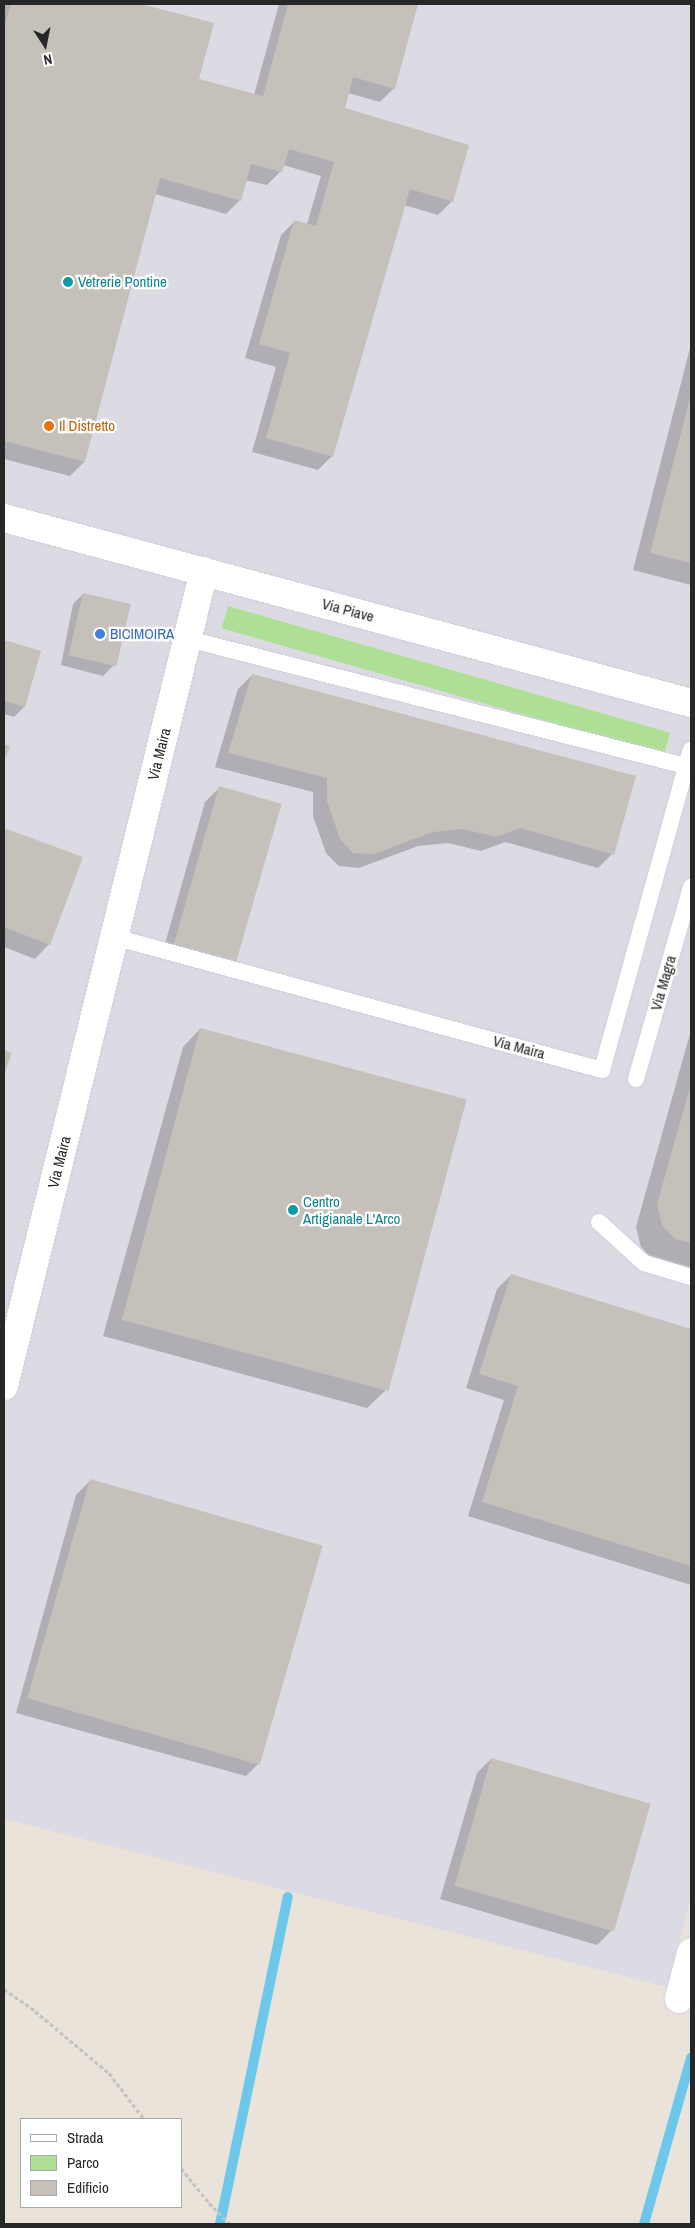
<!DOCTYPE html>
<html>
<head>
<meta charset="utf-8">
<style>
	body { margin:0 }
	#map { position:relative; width:695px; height:2228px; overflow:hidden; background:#eae3d9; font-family:"Archivo Narrow",sans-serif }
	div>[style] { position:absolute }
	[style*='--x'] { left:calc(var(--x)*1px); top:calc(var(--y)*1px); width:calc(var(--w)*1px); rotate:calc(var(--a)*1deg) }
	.industrial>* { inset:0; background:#dcdae2 }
	.green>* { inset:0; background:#ade095; transform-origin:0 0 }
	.shadow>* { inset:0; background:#0003 }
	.stream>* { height:10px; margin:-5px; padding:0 5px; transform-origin:5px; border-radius:5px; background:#6cc7eb }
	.building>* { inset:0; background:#c5c0b9; transform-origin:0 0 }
	.path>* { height:3px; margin-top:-1.5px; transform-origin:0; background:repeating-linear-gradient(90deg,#c3c3c3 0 4px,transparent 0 6.5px) }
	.roads { filter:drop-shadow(0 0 1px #ced1e0) drop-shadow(0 0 1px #ced1e0) }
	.service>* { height:16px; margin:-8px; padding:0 8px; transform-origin:8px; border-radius:8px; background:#fff }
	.minor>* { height:28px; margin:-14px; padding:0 14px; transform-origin:14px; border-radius:14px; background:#fff }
	.secondary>* { height:28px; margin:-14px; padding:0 14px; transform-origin:14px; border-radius:14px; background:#fff }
	.dots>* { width:14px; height:14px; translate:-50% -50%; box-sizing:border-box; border:2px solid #fff; border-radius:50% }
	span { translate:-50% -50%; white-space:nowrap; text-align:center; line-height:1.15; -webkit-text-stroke:4.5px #fff; paint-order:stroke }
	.culture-label { font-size:15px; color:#0d838f }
	.left { translate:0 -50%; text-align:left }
	.food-label { font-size:15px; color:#c56008 }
	.street-label { font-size:15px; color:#272727 }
	.shop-label { font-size:15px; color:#366cbe }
	.frame { position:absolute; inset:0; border:5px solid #272727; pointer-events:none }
	.legend { position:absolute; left:20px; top:2118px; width:162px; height:90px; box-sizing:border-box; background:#fff; border:1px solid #a9a9a9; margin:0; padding:6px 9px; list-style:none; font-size:15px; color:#272727 }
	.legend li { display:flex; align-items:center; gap:10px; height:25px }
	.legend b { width:25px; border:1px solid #a9a9a9 }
	.north { position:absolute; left:20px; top:20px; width:50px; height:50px; -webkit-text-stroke:4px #fff; paint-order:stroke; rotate:169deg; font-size:14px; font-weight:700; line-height:20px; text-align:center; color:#272727 }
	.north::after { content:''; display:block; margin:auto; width:18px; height:22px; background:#272727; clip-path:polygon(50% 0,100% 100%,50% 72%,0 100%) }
</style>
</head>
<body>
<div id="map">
	<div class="industrial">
		<i style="clip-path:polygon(4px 4px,691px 4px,691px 1897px,667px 1987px,4px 1819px)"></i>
	</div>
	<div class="green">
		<i style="left:228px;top:606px;width:460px;height:23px;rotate:16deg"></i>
	</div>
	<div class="shadow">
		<i style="clip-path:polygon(4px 4px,136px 4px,212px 24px,197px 80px,254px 95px,279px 4px,417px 4px,394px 88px,380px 102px,348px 93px,343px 109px,452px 201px,438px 215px,404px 205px,332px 456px,318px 470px,252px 452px,276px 367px,245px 358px,281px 235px,295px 221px,307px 224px,321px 176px,283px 165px,281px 171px,267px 185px,245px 180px,240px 200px,226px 214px,155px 194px,84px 462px,70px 476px,4px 459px)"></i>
		<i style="clip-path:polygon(691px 344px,691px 585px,633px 570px)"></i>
		<i style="clip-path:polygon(83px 594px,113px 666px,103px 676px,61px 665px,73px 604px)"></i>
		<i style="clip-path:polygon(4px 642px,40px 652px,24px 707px,14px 717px,4px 714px)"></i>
		<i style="clip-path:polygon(252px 675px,612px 854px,598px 868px,505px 842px,481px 851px,448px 843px,418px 846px,359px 868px,339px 866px,326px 853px,313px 816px,313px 792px,215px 767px,238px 689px)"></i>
		<i style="clip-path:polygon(219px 788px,236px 961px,222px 975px,161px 958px,205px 802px)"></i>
		<i style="clip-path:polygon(4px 829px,82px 858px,49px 944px,35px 959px,4px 947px)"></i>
		<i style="clip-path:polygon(200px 1029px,385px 1391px,367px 1408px,103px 1336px,183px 1047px)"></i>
		<i style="clip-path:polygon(691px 1030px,691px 1271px,653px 1260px,641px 1247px,636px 1227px)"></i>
		<i style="clip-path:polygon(511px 1275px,691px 1330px,691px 1585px,468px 1516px,504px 1400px,466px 1388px,497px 1289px)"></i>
		<i style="clip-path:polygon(90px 1481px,260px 1762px,246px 1776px,16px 1713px,76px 1495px)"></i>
		<i style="clip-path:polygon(491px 1759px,648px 1805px,611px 1931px,597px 1945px,440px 1899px,477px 1773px)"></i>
	</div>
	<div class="stream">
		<i style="--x:220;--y:2224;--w:334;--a:-78.3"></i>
		<i style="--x:644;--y:2224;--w:173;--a:-74.2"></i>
	</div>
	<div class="building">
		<i style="clip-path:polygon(11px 4px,141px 4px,214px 23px,199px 79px,263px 96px,288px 4px,418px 4px,395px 89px,353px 77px,345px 108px,469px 145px,453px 202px,410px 189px,333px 457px,266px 438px,290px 353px,259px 344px,294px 220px,316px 226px,334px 162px,289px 149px,282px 172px,251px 164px,241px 201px,160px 178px,85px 462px,4px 441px,4px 26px)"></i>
		<i style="clip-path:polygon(691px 394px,691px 563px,650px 553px)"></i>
		<i style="left:83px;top:593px;width:49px;height:64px;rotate:13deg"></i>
		<i style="clip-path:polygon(4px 640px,41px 651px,25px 707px,4px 701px)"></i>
		<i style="clip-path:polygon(252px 674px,636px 776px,614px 855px,520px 828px,496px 837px,463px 829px,433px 832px,374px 854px,353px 853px,340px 839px,327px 801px,327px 778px,228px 753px)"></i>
		<i style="clip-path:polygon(4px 744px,10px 746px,4px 762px)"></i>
		<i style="left:219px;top:786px;width:65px;height:164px;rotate:16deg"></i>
		<i style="clip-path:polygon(4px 828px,83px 857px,50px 945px,4px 927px)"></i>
		<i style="left:200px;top:1028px;width:276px;height:302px;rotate:15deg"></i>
		<i style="clip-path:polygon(4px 1050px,12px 1053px,4px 1075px)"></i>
		<i style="clip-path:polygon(691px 1084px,691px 1243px,675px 1239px,662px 1225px,657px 1204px)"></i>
		<i style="clip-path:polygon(511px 1274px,691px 1329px,691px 1566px,482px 1502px,518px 1386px,479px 1374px)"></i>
		<i style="left:90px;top:1479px;width:242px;height:228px;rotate:16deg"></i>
		<i style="left:491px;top:1758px;width:166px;height:133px;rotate:16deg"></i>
	</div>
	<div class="path">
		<i style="--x:4;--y:1989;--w:38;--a:35"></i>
		<i style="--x:35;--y:2011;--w:97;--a:40"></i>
		<i style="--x:109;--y:2073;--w:58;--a:52.7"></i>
		<i style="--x:181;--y:2168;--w:45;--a:51.3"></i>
		<i style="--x:209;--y:2203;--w:30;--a:45"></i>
	</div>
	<div class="roads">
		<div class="service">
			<i style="--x:188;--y:639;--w:514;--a:14.31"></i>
			<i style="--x:114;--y:937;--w:506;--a:15.25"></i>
			<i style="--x:602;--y:1070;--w:332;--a:-74.5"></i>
			<i style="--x:636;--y:1079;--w:200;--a:-74"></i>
			<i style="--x:599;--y:1222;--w:61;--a:42.3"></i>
			<i style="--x:644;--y:1263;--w:49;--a:16.6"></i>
		</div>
		<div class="minor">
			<i style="--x:4;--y:1386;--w:839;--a:-76.21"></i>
			<i style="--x:679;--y:1999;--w:48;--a:-75.4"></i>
		</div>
		<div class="secondary">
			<i style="--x:4;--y:518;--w:711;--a:15.07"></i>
		</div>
	</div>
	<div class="dots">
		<i style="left:68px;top:282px;background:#0f9aa8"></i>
		<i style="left:49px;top:426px;background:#e8710a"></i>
		<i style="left:100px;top:634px;background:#3f7fe0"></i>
		<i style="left:293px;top:1210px;background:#0f9aa8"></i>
	</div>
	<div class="culture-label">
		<span class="left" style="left:78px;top:282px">Vetrerie Pontine</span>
		<span class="left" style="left:303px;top:1210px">Centro<br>Artigianale L'Arco</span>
	</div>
	<div class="food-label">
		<span class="left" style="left:59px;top:426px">Il Distretto</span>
	</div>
	<div class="street-label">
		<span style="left:348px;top:610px;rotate:15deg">Via Piave</span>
		<span style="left:159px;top:754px;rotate:-76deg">Via Maira</span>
		<span style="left:663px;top:983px;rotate:-74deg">Via Magra</span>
		<span style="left:519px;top:1047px;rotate:15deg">Via Maira</span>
		<span style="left:59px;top:1162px;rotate:-76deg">Via Maira</span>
	</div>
	<div class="shop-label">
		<span class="left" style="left:110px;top:634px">BICIMOIRA</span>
	</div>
	<div class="frame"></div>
	<ul class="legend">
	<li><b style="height:6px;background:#fff"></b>Strada</li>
	<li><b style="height:14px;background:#ade095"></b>Parco</li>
	<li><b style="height:14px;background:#c5c0b9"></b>Edificio</li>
	</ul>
	<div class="north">N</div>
</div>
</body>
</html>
